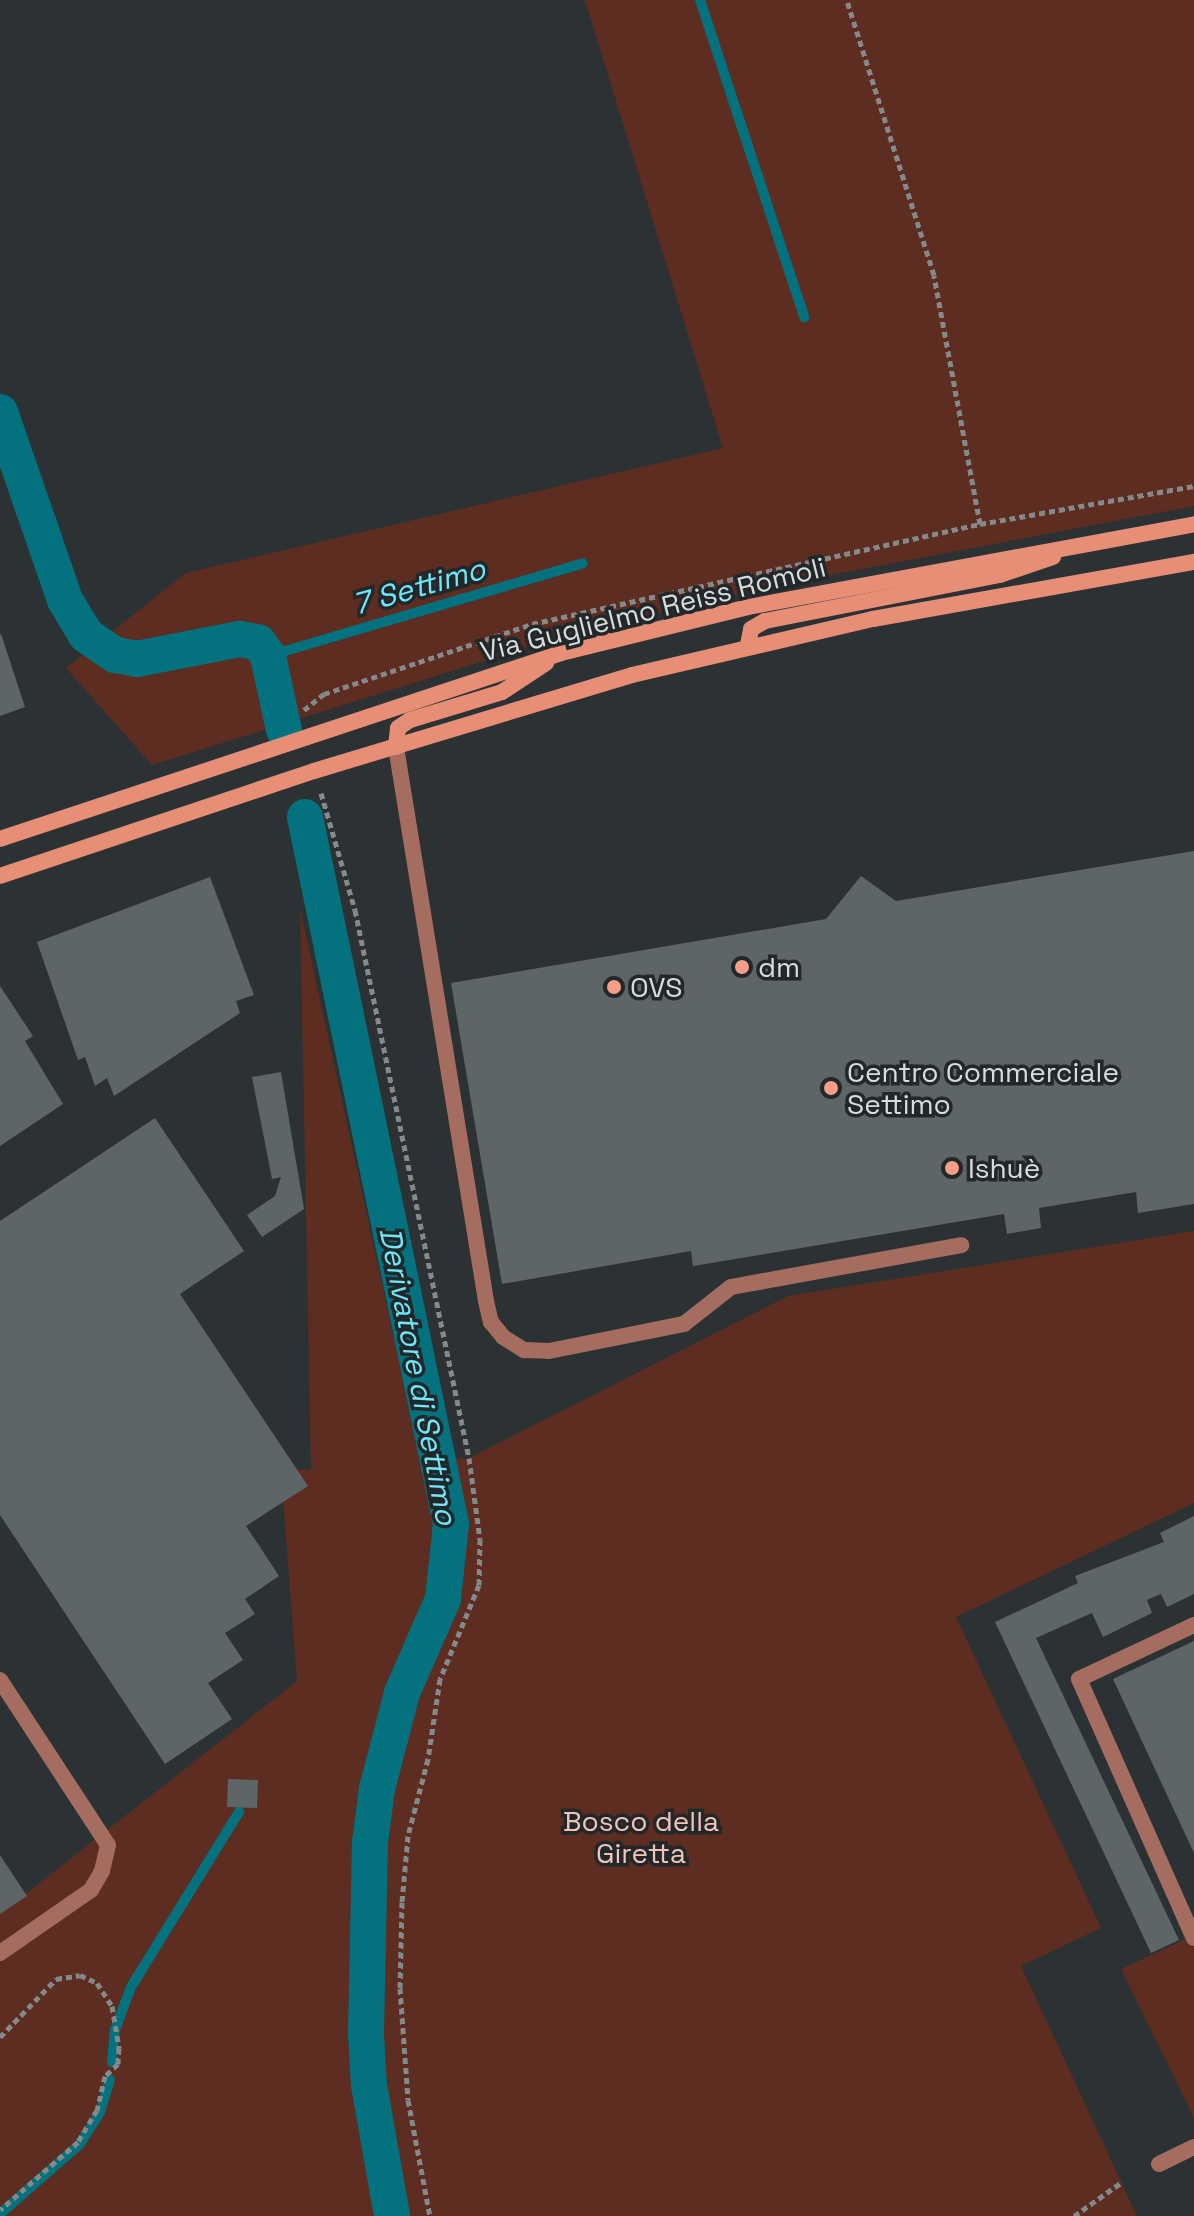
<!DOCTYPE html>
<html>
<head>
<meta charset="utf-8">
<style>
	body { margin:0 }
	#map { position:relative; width:1194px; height:2216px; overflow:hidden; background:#2c3233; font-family:"Space Grotesk",sans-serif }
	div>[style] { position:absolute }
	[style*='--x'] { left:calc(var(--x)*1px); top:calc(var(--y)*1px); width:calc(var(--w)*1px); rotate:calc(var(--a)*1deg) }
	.green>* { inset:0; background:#5c2d20 }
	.stream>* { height:10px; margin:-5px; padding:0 5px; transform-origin:5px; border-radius:5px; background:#03727e }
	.canal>* { height:36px; margin:-18px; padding:0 18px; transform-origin:18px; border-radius:18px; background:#03727e }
	.building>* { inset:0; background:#5e6566; transform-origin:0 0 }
	.path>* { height:5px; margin-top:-2.5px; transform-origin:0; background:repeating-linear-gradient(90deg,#84898a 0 6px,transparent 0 10px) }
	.lane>* { height:16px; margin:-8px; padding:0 8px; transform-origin:8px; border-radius:8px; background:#a56d5f }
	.street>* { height:16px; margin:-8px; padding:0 8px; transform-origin:8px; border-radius:8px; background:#a56d5f }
	.secondary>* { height:16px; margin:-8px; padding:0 8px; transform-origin:8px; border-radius:8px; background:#e78e77 }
	.dots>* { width:22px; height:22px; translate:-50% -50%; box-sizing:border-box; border:4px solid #22282a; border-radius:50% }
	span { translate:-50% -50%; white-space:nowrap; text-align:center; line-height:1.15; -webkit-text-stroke:7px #22282a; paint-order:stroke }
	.street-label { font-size:28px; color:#d8dcdd }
	.poi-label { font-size:28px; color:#d8dcdd }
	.left { translate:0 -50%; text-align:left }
	.park-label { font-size:28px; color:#f2c4b8 }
	.water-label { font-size:30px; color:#6fe7f8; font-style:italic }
</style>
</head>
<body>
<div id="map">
	<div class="green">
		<i style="clip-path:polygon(585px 0,1194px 0,1194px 506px,752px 590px,551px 640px,152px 765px,66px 668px,186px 573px,723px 448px)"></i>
		<i style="clip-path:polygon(300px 908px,421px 1462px,469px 1458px,788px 1296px,1194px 1231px,1194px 1503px,956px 1617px,1101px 1928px,1021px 1966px,1137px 2216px,0 2216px,0 1914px,297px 1681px,281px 1471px,311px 1469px)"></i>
		<i style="clip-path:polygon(1194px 1935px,1194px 2118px,1121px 1969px)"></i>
	</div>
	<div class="stream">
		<i style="--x:700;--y:0;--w:334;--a:71.8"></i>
		<i style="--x:268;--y:656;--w:328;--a:-16.4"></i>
		<i style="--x:112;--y:2062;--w:32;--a:-85"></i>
		<i style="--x:115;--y:2030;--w:46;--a:-69.6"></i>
		<i style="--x:131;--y:1987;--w:206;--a:-58.3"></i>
		<i style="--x:0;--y:2214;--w:106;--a:-41.2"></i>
		<i style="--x:80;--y:2144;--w:38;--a:-58"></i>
		<i style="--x:100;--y:2112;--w:34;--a:-73"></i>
	</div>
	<div class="canal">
		<i style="--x:0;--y:412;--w:199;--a:70.9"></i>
		<i style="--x:65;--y:600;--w:41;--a:59"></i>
		<i style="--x:86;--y:635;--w:35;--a:35"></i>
		<i style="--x:115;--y:655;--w:22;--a:10"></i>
		<i style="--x:137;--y:659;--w:104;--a:-11.1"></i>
		<i style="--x:239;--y:639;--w:19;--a:9"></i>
		<i style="--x:258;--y:642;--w:17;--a:54"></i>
		<i style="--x:268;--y:656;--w:76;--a:77.8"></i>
		<i style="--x:305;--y:817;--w:722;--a:78.33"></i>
		<i style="--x:451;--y:1524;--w:75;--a:96.1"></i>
		<i style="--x:443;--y:1599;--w:103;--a:113.6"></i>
		<i style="--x:402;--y:1693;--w:99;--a:104.6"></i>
		<i style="--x:377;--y:1789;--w:53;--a:97.5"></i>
		<i style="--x:370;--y:1842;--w:193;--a:91.2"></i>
		<i style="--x:366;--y:2035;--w:50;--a:86.6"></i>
		<i style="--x:369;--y:2085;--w:133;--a:80"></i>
	</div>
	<div class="building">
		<i style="clip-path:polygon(1px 634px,25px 707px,0 716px,0 635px)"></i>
		<i style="clip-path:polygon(1194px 851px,1194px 1204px,1138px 1213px,1136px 1192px,1039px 1208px,1041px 1228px,1007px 1234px,1004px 1214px,693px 1266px,691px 1251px,502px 1284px,451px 983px,826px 919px,861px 876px,896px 901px)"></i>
		<i style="clip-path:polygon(210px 877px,254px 995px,236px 1001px,240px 1013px,114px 1096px,107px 1078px,95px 1086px,85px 1057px,78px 1060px,37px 942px)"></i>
		<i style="clip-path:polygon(0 986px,33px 1036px,25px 1041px,63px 1104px,0 1146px)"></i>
		<i style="clip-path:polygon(281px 1072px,304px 1209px,262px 1237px,247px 1215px,275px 1196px,281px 1177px,272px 1179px,252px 1077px)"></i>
		<i style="clip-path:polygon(155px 1118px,244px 1251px,180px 1294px,308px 1486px,246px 1526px,279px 1576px,245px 1599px,255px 1614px,225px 1633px,243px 1660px,208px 1683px,232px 1719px,165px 1764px,0 1515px,0 1221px)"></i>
		<i style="clip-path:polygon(1194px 1516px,1194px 1594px,1167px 1607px,1161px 1594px,1147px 1600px,1152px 1613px,1103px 1637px,1092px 1613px,1036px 1638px,1179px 1940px,1151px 1953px,995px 1622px,1078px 1583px,1075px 1576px,1164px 1542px,1160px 1533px)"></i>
		<i style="clip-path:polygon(1194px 1641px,1194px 1853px,1113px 1679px)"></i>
		<i style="left:228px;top:1779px;width:30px;height:28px;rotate:2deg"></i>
		<i style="clip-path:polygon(0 1855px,27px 1896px,0 1914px)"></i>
	</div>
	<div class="path">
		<i style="--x:980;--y:524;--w:217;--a:-10.1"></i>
		<i style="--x:304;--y:710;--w:26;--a:-39"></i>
		<i style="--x:324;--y:694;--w:219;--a:-18.6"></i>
		<i style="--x:532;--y:624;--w:459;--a:-12.6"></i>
		<i style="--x:980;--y:524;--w:253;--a:-100.5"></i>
		<i style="--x:934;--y:275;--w:288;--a:-107.6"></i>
		<i style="--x:321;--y:793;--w:122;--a:73.8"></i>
		<i style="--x:355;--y:910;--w:560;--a:78.25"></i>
		<i style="--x:469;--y:1458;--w:82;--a:82.3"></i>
		<i style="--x:480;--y:1539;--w:46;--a:91.2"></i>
		<i style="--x:479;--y:1585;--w:102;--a:112.5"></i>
		<i style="--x:440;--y:1679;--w:81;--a:98.5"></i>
		<i style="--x:428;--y:1759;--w:80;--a:104.6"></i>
		<i style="--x:408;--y:1836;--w:66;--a:95.2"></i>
		<i style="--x:402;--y:1902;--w:86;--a:91.3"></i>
		<i style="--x:400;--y:1988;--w:112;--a:85.9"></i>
		<i style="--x:408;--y:2100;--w:118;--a:79.3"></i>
		<i style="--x:0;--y:2037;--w:81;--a:-46"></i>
		<i style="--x:56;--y:1979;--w:24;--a:-9"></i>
		<i style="--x:80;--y:1975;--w:19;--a:25"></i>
		<i style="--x:97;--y:1983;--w:27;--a:57"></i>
		<i style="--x:112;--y:2006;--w:43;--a:80.5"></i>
		<i style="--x:119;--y:2048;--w:16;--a:94"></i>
		<i style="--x:118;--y:2064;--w:18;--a:137"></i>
		<i style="--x:105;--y:2076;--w:35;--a:103"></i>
		<i style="--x:97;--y:2110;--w:37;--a:121"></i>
		<i style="--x:78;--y:2142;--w:103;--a:138.9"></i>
		<i style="--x:1074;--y:2216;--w:59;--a:-35.3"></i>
	</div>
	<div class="lane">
		<i style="--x:396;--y:747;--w:561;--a:80.77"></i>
		<i style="--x:486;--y:1301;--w:22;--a:77"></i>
		<i style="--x:491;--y:1322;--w:19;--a:51"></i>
		<i style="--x:503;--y:1337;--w:25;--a:32"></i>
		<i style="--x:524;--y:1350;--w:25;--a:2"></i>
		<i style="--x:549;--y:1351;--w:138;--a:-11.3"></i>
		<i style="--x:684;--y:1324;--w:60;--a:-38.2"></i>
		<i style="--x:731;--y:1287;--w:234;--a:-10.3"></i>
		<i style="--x:1194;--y:1625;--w:127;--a:154.8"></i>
		<i style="--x:1079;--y:1679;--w:283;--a:66.1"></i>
	</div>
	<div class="street">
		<i style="--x:0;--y:1680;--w:197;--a:56.8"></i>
		<i style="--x:108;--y:1845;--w:27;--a:103"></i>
		<i style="--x:102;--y:1871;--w:22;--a:120"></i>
		<i style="--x:91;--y:1890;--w:111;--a:145.3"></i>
		<i style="--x:1159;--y:2164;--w:39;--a:-26"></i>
	</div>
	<div class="secondary">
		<i style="--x:748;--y:645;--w:16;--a:-79"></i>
		<i style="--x:751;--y:629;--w:16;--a:-30"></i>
		<i style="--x:765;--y:621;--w:239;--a:-11.1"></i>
		<i style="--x:1000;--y:575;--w:56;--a:-18.8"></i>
		<i style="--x:396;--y:747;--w:19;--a:-84"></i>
		<i style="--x:398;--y:728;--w:14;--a:-34"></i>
		<i style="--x:410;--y:720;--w:96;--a:-16.9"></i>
		<i style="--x:502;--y:692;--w:53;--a:-33.4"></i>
		<i style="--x:0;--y:839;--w:591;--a:-18.34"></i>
		<i style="--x:561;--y:653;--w:193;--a:-13.8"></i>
		<i style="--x:748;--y:607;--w:454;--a:-10.5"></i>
		<i style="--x:0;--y:876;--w:331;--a:-18.5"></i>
		<i style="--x:314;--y:771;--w:332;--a:-16.8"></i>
		<i style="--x:632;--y:675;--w:247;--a:-13.1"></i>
		<i style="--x:873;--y:619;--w:326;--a:-10.1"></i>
	</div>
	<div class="dots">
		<i style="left:742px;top:967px;background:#f49e87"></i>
		<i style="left:614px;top:987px;background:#f49e87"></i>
		<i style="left:831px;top:1088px;background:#f49e87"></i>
		<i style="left:952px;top:1168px;background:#f49e87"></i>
	</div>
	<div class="street-label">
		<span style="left:653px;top:609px;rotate:-14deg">Via Guglielmo Reiss Romoli</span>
	</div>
	<div class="poi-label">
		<span class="left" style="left:758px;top:967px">dm</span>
		<span class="left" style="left:630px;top:987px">OVS</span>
		<span class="left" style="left:847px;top:1088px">Centro Commerciale<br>Settimo</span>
		<span class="left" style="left:968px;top:1168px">Ishuè</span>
	</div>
	<div class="park-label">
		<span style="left:641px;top:1837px">Bosco della<br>Giretta</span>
	</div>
	<div class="water-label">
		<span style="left:419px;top:587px;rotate:-16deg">7 Settimo</span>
		<span style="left:418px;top:1376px;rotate:79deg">Derivatore di Settimo</span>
	</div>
</div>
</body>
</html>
